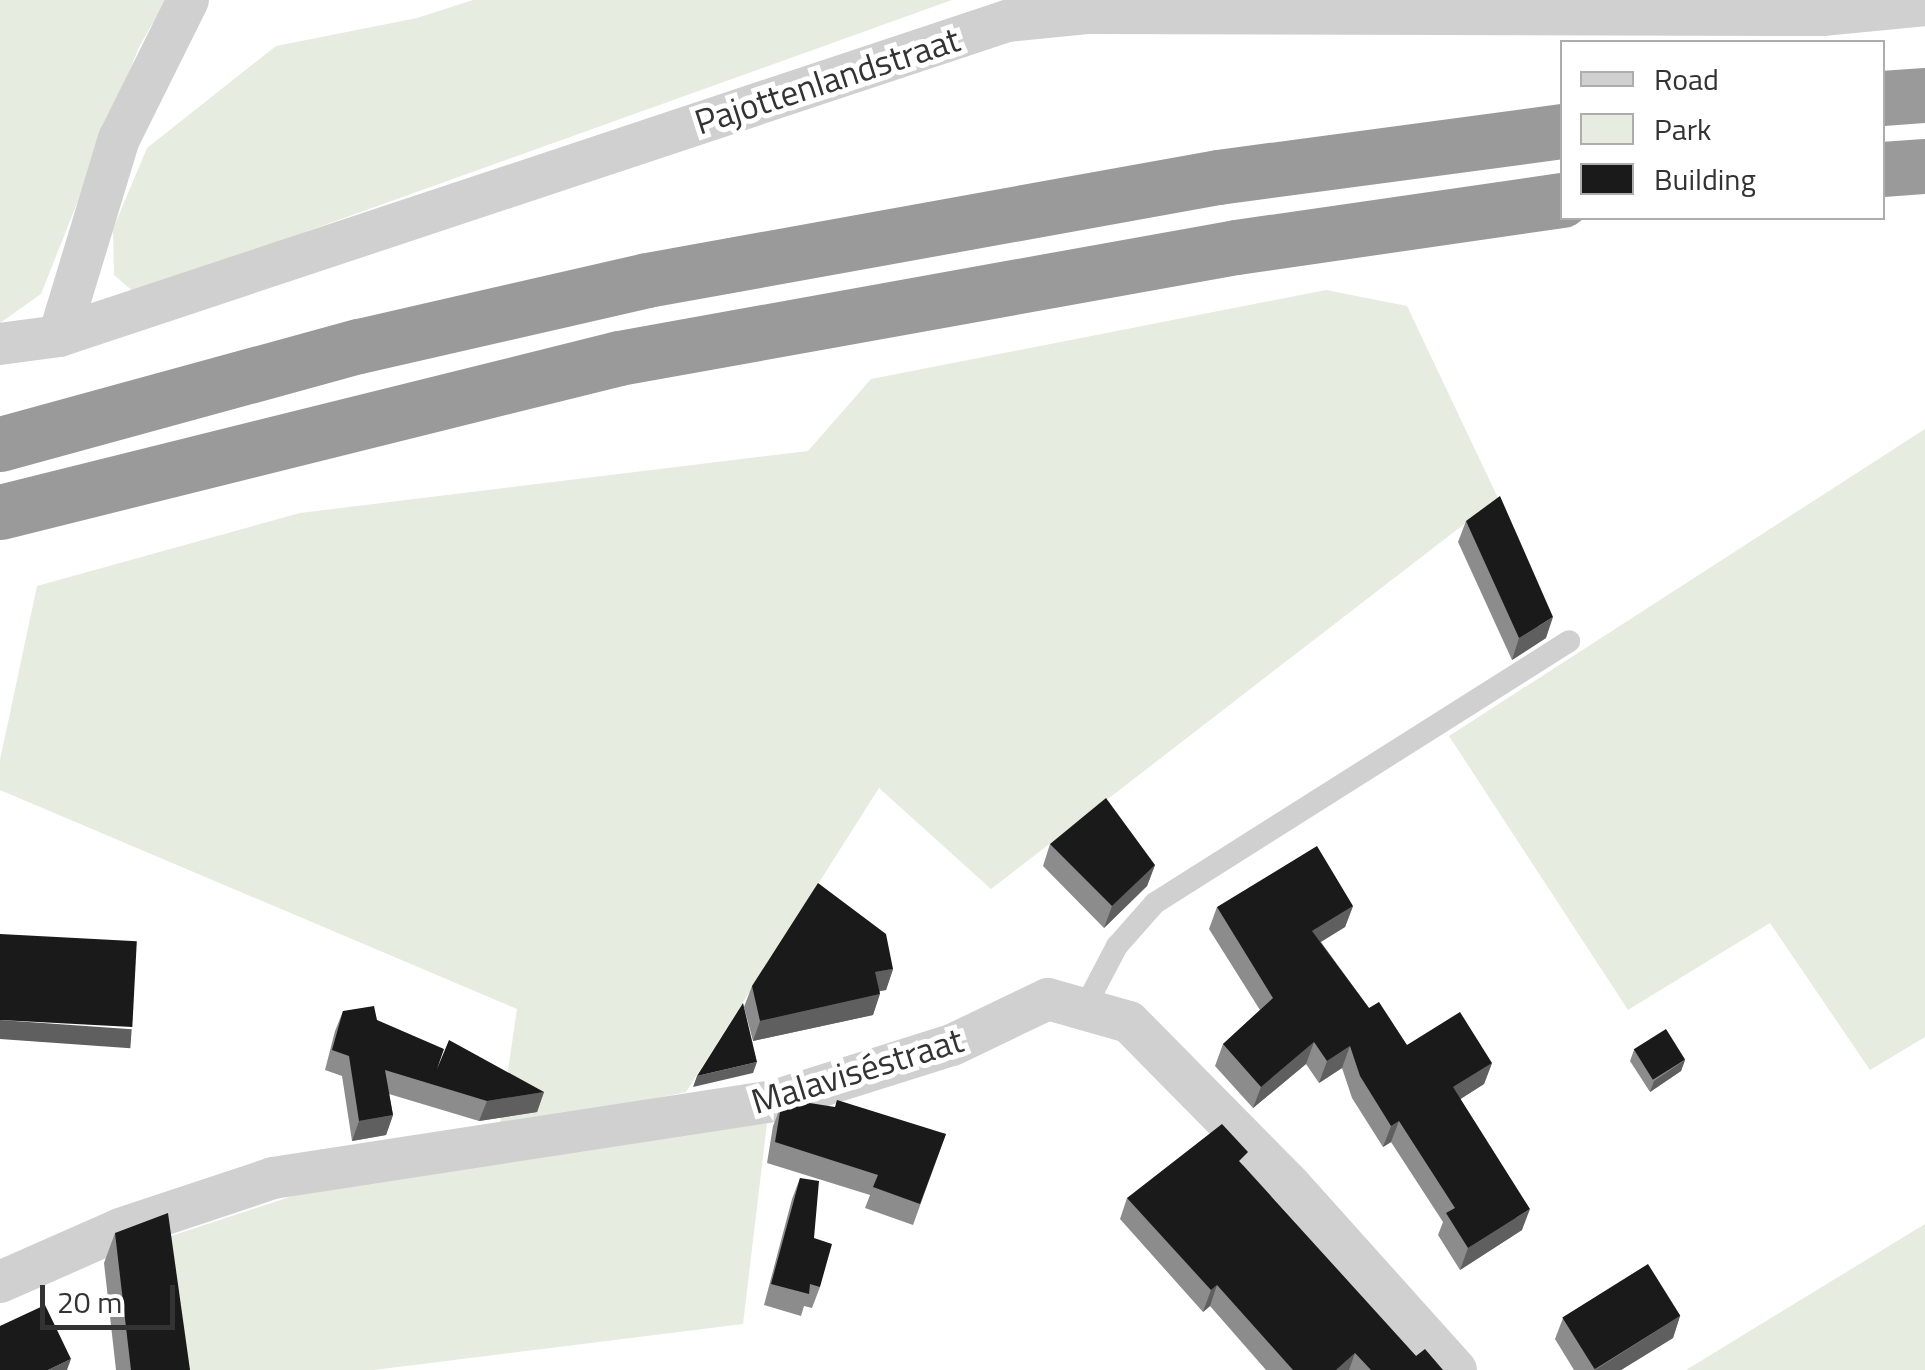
<!DOCTYPE html>
<html>
<head>
<meta charset="utf-8">
<style>
	body { margin:0 }
	#map { position:relative; width:1925px; height:1370px; overflow:hidden; background:#fff; font-family:"Titillium Web",sans-serif }
	div>[style] { position:absolute }
	[style*='--x'] { left:calc(var(--x)*1px); top:calc(var(--y)*1px); width:calc(var(--w)*1px); rotate:calc(var(--a)*1deg) }
	.green>* { inset:0; background:#e6ecdf }
	.service>* { height:22px; margin:-11px; padding:0 11px; transform-origin:11px; border-radius:11px; background:#d0d0d0 }
	.minor>* { height:42px; margin:-21px; padding:0 21px; transform-origin:21px; border-radius:21px; background:#d0d0d0 }
	.motorway>* { height:55px; margin:-27.5px; padding:0 27.5px; transform-origin:27.5px; border-radius:27.5px; background:#9a9a9a }
	.wall>* { inset:0; background:#8c8c8c }
	.shaded-wall>* { inset:0; background:#5f5f5f; transform-origin:0 0 }
	.building>* { inset:0; background:#1a1a1a; transform-origin:0 0 }
	span { translate:-50% -50%; white-space:nowrap; text-align:center; line-height:1.15; -webkit-text-stroke:10px #fff; paint-order:stroke }
	.street-label { font-size:35px; color:#333 }
	.legend { position:absolute; left:1560px; top:40px; width:325px; height:180px; box-sizing:border-box; background:#fff; border:2px solid #adadad; margin:0; padding:12px 18px; list-style:none; font-size:30px; color:#333 }
	.legend li { display:flex; align-items:center; gap:20px; height:50px }
	.legend b { width:50px; border:2px solid #adadad }
	.scale { position:absolute; left:40px; top:1285px; width:135px; height:45px; box-sizing:border-box; border:5px solid #333; border-top:0; padding-left:12px; font-size:30px; line-height:35px; white-space:nowrap; color:#333; -webkit-text-stroke:8px #fff; paint-order:stroke }
</style>
</head>
<body>
<div id="map">
	<div class="green">
		<i style="clip-path:polygon(0 0,166px 0,139px 47px,41px 294px,0 323px)"></i>
		<i style="clip-path:polygon(473px 0,952px 0,135px 293px,114px 275px,113px 229px,147px 148px,276px 46px,417px 18px)"></i>
		<i style="clip-path:polygon(1326px 290px,1407px 306px,1498px 498px,991px 889px,879px 788px,686px 1092px,499px 1131px,517px 1009px,0 790px,0 760px,37px 586px,300px 513px,808px 451px,871px 379px)"></i>
		<i style="clip-path:polygon(1925px 429px,1925px 1037px,1870px 1070px,1770px 923px,1628px 1010px,1449px 736px)"></i>
		<i style="clip-path:polygon(767px 1123px,743px 1324px,374px 1370px,173px 1370px,156px 1241px,350px 1177px)"></i>
		<i style="clip-path:polygon(1925px 1224px,1925px 1370px,1686px 1370px)"></i>
	</div>
	<div class="service">
		<i style="--x:1086;--y:1005;--w:67;--a:-62.3"></i>
		<i style="--x:1117;--y:946;--w:57;--a:-48.5"></i>
		<i style="--x:1155;--y:903;--w:490;--a:-32.3"></i>
	</div>
	<div class="minor">
		<i style="--x:59;--y:336;--w:206;--a:-73.1"></i>
		<i style="--x:119;--y:139;--w:155;--a:-63.6"></i>
		<i style="--x:0;--y:344;--w:60;--a:-7.7"></i>
		<i style="--x:59;--y:336;--w:999;--a:-18.38"></i>
		<i style="--x:1007;--y:21;--w:80;--a:-5.7"></i>
		<i style="--x:1087;--y:13;--w:735;--a:0.16"></i>
		<i style="--x:1822;--y:15;--w:103;--a:-5.5"></i>
		<i style="--x:0;--y:1282;--w:131;--a:-23.8"></i>
		<i style="--x:120;--y:1229;--w:161;--a:-18.4"></i>
		<i style="--x:273;--y:1178;--w:507;--a:-8.74"></i>
		<i style="--x:774;--y:1101;--w:187;--a:-17.5"></i>
		<i style="--x:952;--y:1045;--w:106;--a:-25.6"></i>
		<i style="--x:1048;--y:999;--w:84;--a:15.9"></i>
		<i style="--x:1129;--y:1022;--w:228;--a:45.4"></i>
		<i style="--x:1289;--y:1184;--w:250;--a:48.1"></i>
	</div>
	<div class="motorway">
		<i style="--x:1882;--y:98;--w:43;--a:-4"></i>
		<i style="--x:1882;--y:169;--w:43;--a:-4"></i>
		<i style="--x:0;--y:444;--w:372;--a:-15.3"></i>
		<i style="--x:359;--y:346;--w:295;--a:-12.9"></i>
		<i style="--x:647;--y:280;--w:580;--a:-10.23"></i>
		<i style="--x:1218;--y:177;--w:347;--a:-7.6"></i>
		<i style="--x:0;--y:512;--w:638;--a:-13.97"></i>
		<i style="--x:619;--y:358;--w:627;--a:-10.2"></i>
		<i style="--x:1236;--y:247;--w:329;--a:-8.2"></i>
	</div>
	<div class="wall">
		<i style="clip-path:polygon(1466px 521px,1546px 638px,1512px 660px,1458px 542px)"></i>
		<i style="clip-path:polygon(1050px 844px,1155px 865px,1147px 886px,1104px 928px,1043px 866px)"></i>
		<i style="clip-path:polygon(1353px 906px,1345px 927px,1321px 942px,1369px 1008px,1407px 1045px,1492px 1063px,1484px 1084px,1460px 1099px,1522px 1230px,1460px 1270px,1438px 1235px,1443px 1222px,1391px 1142px,1383px 1147px,1352px 1098px,1342px 1068px,1319px 1083px,1306px 1064px,1253px 1108px,1215px 1066px,1223px 1044px,1260px 1010px,1209px 929px,1217px 907px)"></i>
		<i style="clip-path:polygon(893px 969px,886px 990px,880px 991px,873px 1015px,753px 1041px,744px 1007px,752px 986px)"></i>
		<i style="clip-path:polygon(343px 1011px,377px 1020px,437px 1069px,544px 1092px,537px 1112px,479px 1121px,389px 1094px,393px 1115px,386px 1135px,352px 1141px,342px 1076px,325px 1070px,335px 1031px)"></i>
		<i style="clip-path:polygon(1634px 1050px,1685px 1060px,1681px 1071px,1650px 1092px,1630px 1061px)"></i>
		<i style="clip-path:polygon(781px 1106px,946px 1134px,913px 1225px,865px 1208px,870px 1195px,767px 1163px,773px 1126px)"></i>
		<i style="clip-path:polygon(1243px 1165px,1416px 1356px,1443px 1370px,1266px 1370px,1210px 1306px,1203px 1312px,1120px 1219px,1127px 1198px)"></i>
		<i style="clip-path:polygon(800px 1178px,814px 1238px,820px 1287px,812px 1308px,804px 1306px,801px 1316px,764px 1305px,792px 1199px)"></i>
		<i style="clip-path:polygon(115px 1233px,190px 1370px,116px 1370px,104px 1263px)"></i>
		<i style="clip-path:polygon(1680px 1316px,1673px 1338px,1621px 1370px,1574px 1370px,1555px 1339px,1563px 1318px)"></i>
	</div>
	<div class="shaded-wall">
		<i style="clip-path:polygon(1553px 617px,1546px 638px,1512px 660px,1519px 638px)"></i>
		<i style="clip-path:polygon(1155px 865px,1147px 886px,1104px 928px,1112px 906px)"></i>
		<i style="clip-path:polygon(1353px 906px,1345px 927px,1304px 952px,1312px 931px)"></i>
		<i style="clip-path:polygon(893px 969px,886px 990px,868px 993px,875px 972px)"></i>
		<i style="clip-path:polygon(880px 994px,873px 1015px,753px 1041px,760px 1021px)"></i>
		<i style="left:0;top:1020px;width:132px;height:19px;rotate:4deg"></i>
		<i style="clip-path:polygon(1314px 1042px,1306px 1064px,1253px 1108px,1261px 1087px)"></i>
		<i style="clip-path:polygon(1350px 1046px,1342px 1068px,1319px 1083px,1327px 1061px)"></i>
		<i style="clip-path:polygon(1685px 1060px,1681px 1071px,1650px 1092px,1654px 1081px)"></i>
		<i style="clip-path:polygon(757px 1062px,753px 1073px,693px 1087px,697px 1076px)"></i>
		<i style="clip-path:polygon(1492px 1063px,1484px 1084px,1445px 1109px,1453px 1087px)"></i>
		<i style="clip-path:polygon(544px 1092px,537px 1112px,479px 1121px,487px 1101px)"></i>
		<i style="clip-path:polygon(393px 1115px,386px 1135px,352px 1141px,359px 1121px)"></i>
		<i style="clip-path:polygon(1399px 1121px,1391px 1142px,1383px 1147px,1391px 1126px)"></i>
		<i style="clip-path:polygon(1530px 1209px,1522px 1230px,1460px 1270px,1468px 1248px)"></i>
		<i style="clip-path:polygon(1217px 1285px,1210px 1306px,1203px 1312px,1211px 1290px)"></i>
		<i style="clip-path:polygon(1680px 1316px,1673px 1338px,1621px 1370px,1595px 1370px)"></i>
		<i style="clip-path:polygon(1355px 1353px,1349px 1370px,1336px 1370px)"></i>
		<i style="clip-path:polygon(71px 1359px,67px 1370px,48px 1370px)"></i>
	</div>
	<div class="building">
		<i style="clip-path:polygon(1500px 496px,1553px 617px,1519px 638px,1466px 521px)"></i>
		<i style="clip-path:polygon(1106px 798px,1155px 865px,1112px 906px,1050px 844px)"></i>
		<i style="clip-path:polygon(1317px 846px,1353px 906px,1312px 931px,1369px 1008px,1379px 1002px,1407px 1045px,1460px 1012px,1492px 1063px,1453px 1087px,1530px 1209px,1468px 1248px,1446px 1213px,1455px 1208px,1399px 1121px,1391px 1126px,1360px 1076px,1350px 1046px,1327px 1061px,1314px 1042px,1261px 1087px,1223px 1044px,1273px 998px,1217px 907px)"></i>
		<i style="clip-path:polygon(818px 883px,886px 934px,893px 969px,875px 972px,880px 994px,760px 1021px,752px 986px)"></i>
		<i style="left:0;top:934px;width:137px;height:86px;rotate:3deg"></i>
		<i style="clip-path:polygon(743px 1003px,757px 1062px,697px 1076px)"></i>
		<i style="clip-path:polygon(374px 1006px,377px 1020px,444px 1049px,437px 1069px,449px 1040px,544px 1092px,487px 1101px,385px 1070px,393px 1115px,359px 1121px,349px 1056px,332px 1050px,343px 1011px)"></i>
		<i style="left:1666px;top:1029px;width:36px;height:38px;rotate:58deg"></i>
		<i style="clip-path:polygon(837px 1100px,946px 1134px,920px 1204px,873px 1187px,878px 1175px,775px 1142px,781px 1106px,797px 1101px,835px 1107px)"></i>
		<i style="clip-path:polygon(1222px 1124px,1248px 1152px,1239px 1161px,1416px 1356px,1425px 1349px,1443px 1370px,1371px 1370px,1355px 1353px,1336px 1370px,1293px 1370px,1217px 1285px,1211px 1290px,1127px 1198px)"></i>
		<i style="clip-path:polygon(800px 1178px,819px 1181px,814px 1238px,832px 1244px,820px 1287px,810px 1284px,809px 1294px,771px 1284px)"></i>
		<i style="clip-path:polygon(168px 1213px,190px 1370px,131px 1370px,115px 1233px)"></i>
		<i style="left:1648px;top:1264px;width:61px;height:101px;rotate:58deg"></i>
		<i style="clip-path:polygon(45px 1305px,71px 1359px,48px 1370px,0 1370px,0 1326px)"></i>
	</div>
	<div class="street-label">
		<span style="left:827px;top:80px;rotate:-18deg">Pajottenlandstraat</span>
		<span style="left:857px;top:1070px;rotate:-17deg">Malaviséstraat</span>
	</div>
	<ul class="legend">
	<li><b style="height:12px;background:#d0d0d0"></b>Road</li>
	<li><b style="height:28px;background:#e6ecdf"></b>Park</li>
	<li><b style="height:28px;background:#1a1a1a"></b>Building</li>
	</ul>
	<div class="scale">20 m</div>
</div>
</body>
</html>
